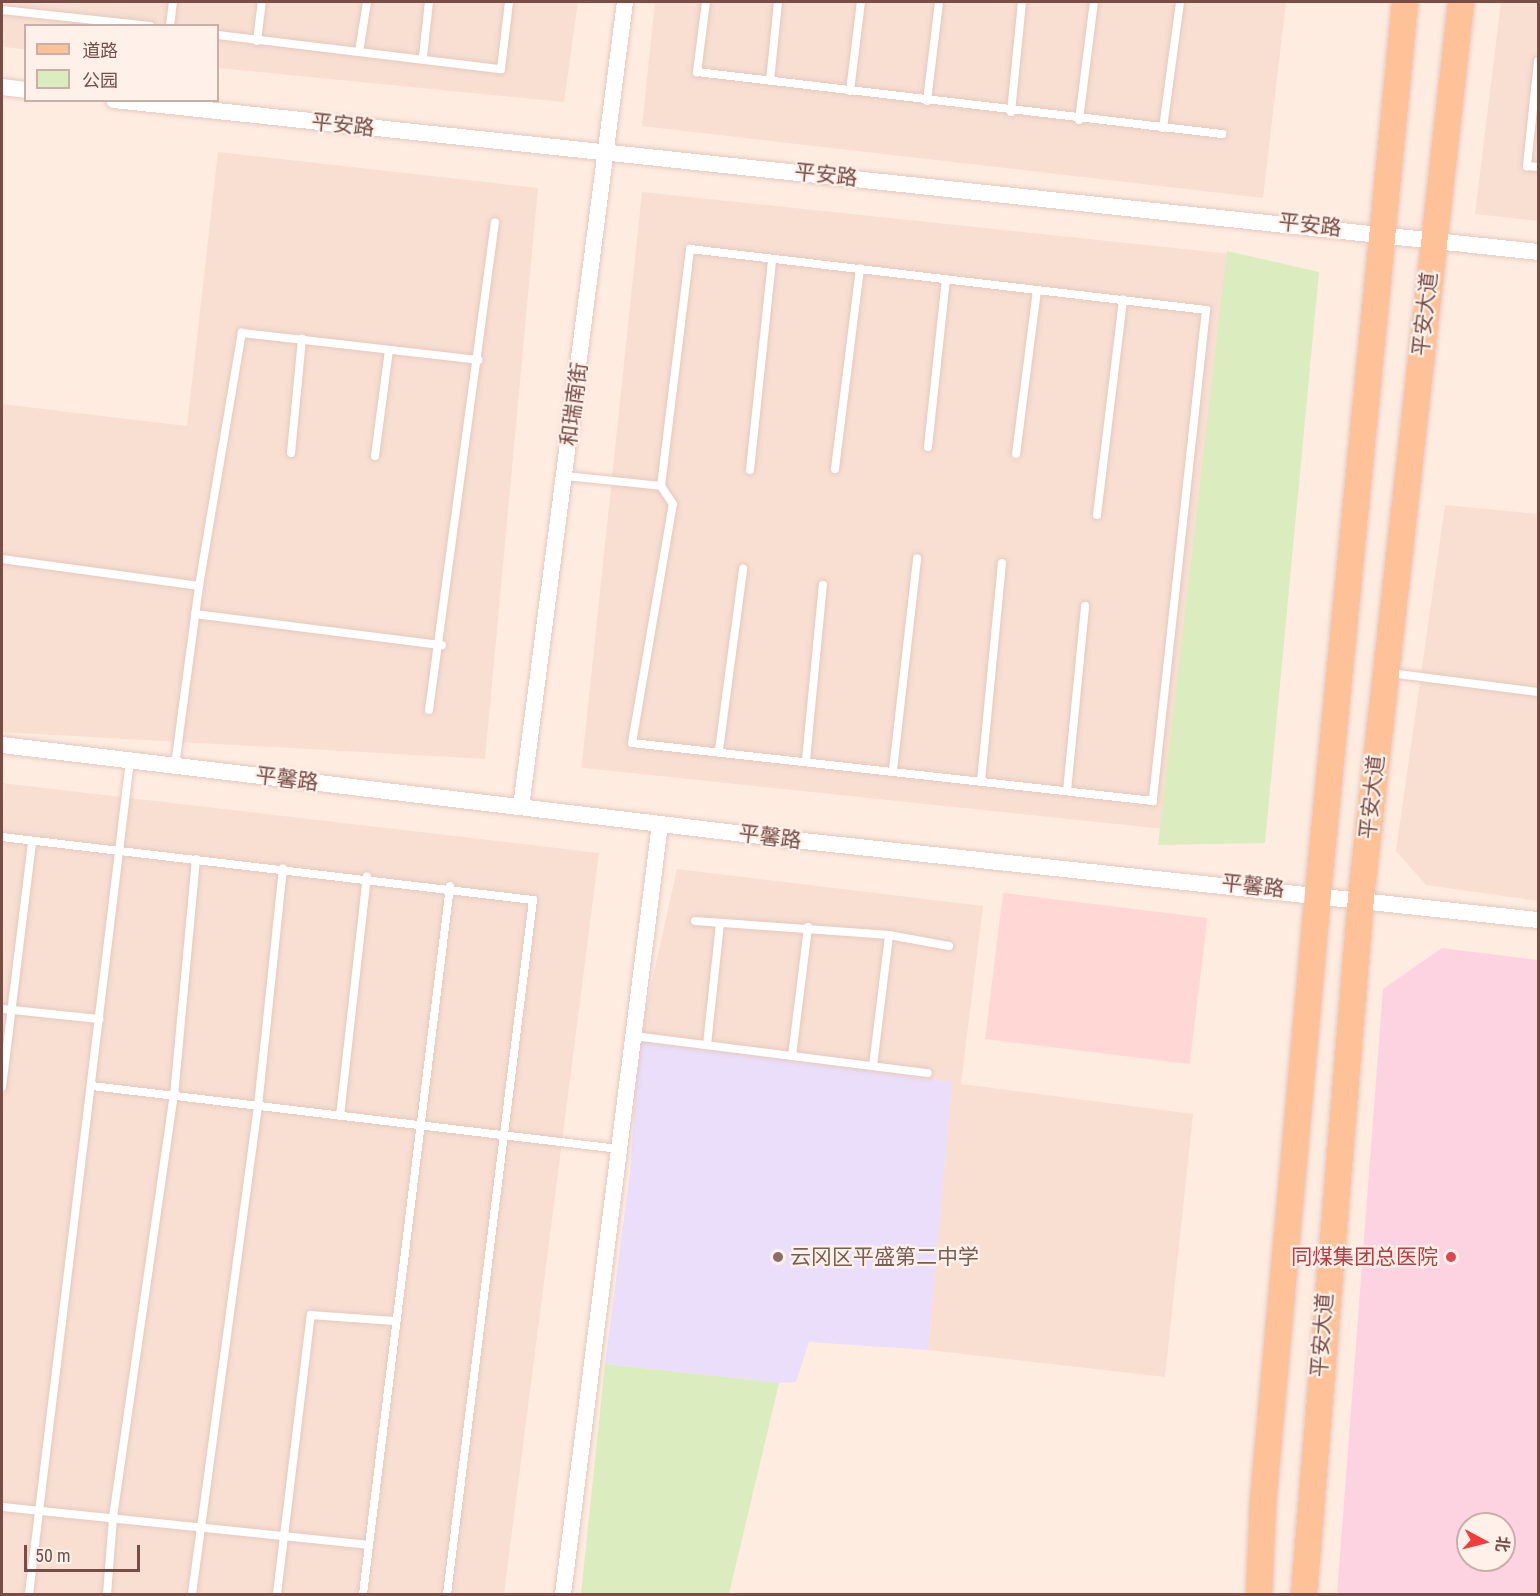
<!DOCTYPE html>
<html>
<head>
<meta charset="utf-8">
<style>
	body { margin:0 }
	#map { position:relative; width:1540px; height:1596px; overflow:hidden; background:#feece1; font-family:"Roboto Condensed","Noto Sans SC",sans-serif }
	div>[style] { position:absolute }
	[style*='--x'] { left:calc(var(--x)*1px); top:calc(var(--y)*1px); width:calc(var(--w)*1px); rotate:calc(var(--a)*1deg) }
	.residential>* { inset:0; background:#f8dfd2; transform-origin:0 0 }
	.commercial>* { inset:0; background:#ffd7d4; transform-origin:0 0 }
	.education>* { inset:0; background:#eadefa }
	.medical>* { inset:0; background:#fdd3e1 }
	.green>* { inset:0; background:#dbecbf }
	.roads { filter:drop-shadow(0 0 2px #e5c8bf) drop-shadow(0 0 2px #e5c8bf) }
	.service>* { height:8px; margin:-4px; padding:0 4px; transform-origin:4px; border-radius:4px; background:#fff }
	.minor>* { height:16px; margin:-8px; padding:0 8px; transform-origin:8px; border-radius:8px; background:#fff }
	.primary>* { height:26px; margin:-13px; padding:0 13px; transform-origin:13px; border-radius:13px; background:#ffc197 }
	.dots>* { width:16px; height:16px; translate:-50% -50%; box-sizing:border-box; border:3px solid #fff1e9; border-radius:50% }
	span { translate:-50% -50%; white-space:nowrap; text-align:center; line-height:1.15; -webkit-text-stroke:4.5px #fff1e9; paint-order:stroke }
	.street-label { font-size:21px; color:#774d46 }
	.education-label { font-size:21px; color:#785e54 }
	.left { translate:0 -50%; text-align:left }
	.health-label { font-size:21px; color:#be3a42 }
	.right { translate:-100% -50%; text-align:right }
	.frame { position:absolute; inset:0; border:3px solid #774d46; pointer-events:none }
	.legend { position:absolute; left:24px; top:24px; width:195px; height:78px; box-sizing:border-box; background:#fff1e9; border:2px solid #c9afa8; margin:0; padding:8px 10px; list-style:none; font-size:18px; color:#774d46 }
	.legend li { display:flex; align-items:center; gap:12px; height:30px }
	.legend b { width:30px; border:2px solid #c9afa8 }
	.north { position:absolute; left:1456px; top:1512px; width:60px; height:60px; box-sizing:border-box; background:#fff1e9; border:2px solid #c9afa8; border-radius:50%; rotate:97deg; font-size:16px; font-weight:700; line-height:24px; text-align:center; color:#774d46 }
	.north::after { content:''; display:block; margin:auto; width:21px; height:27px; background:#f23d3c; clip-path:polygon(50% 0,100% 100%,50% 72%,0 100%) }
	.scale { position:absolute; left:24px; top:1545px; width:116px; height:27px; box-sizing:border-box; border:3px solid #774d46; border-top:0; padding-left:8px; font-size:18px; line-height:21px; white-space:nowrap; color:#774d46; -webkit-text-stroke:4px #fff1e9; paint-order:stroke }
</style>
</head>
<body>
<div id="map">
	<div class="residential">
		<i style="clip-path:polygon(2px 2px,578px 2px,564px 102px,218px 68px,218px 26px,26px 26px,25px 49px,2px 47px)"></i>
		<i style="clip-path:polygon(655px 2px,1286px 2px,1263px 198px,642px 126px)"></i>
		<i style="clip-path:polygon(1501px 2px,1538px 2px,1538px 221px,1475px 214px)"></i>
		<i style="clip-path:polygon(218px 152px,538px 188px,485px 759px,2px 732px,2px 404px,187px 426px)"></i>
		<i style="left:642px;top:192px;width:588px;height:579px;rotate:6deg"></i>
		<i style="clip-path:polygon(1445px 505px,1538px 514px,1538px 901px,1426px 885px,1396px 851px)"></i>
		<i style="clip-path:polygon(2px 783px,599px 853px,504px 1594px,2px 1594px)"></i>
		<i style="clip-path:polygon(677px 869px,983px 906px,961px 1084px,1193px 1114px,1165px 1377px,928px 1350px,952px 1082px,639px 1040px)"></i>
	</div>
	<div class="commercial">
		<i style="left:1003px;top:893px;width:206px;height:147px;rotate:7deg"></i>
	</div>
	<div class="education">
		<i style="clip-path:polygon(639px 1040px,952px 1082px,928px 1350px,809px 1342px,796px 1382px,779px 1383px,605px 1364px,630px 1173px)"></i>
	</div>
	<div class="medical">
		<i style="clip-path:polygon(evenodd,1442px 948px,1538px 960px,1538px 1594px,1337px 1594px,1383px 989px,1442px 948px,1468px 1524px,1504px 1524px,1504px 1560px,1468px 1560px,1468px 1524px)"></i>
	</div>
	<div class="green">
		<i style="clip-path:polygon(1227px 251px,1319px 272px,1265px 843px,1158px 845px)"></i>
		<i style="clip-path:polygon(605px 1364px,779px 1383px,729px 1594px,581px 1594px)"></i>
	</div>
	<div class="roads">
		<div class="service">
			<i style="--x:706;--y:2;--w:71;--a:97.3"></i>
			<i style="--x:697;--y:72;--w:529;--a:6.74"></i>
			<i style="--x:2;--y:10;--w:149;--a:6.2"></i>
			<i style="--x:170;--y:26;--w:24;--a:-83"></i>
			<i style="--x:218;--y:35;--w:285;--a:6.9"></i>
			<i style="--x:501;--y:69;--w:67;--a:-83.2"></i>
			<i style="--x:257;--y:41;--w:39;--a:-83"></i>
			<i style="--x:359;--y:52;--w:51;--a:-80.9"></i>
			<i style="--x:423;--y:56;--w:54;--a:-83.7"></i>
			<i style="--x:1538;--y:61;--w:106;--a:96"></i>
			<i style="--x:1527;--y:166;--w:11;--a:5"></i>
			<i style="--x:770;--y:81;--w:79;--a:-84.2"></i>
			<i style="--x:850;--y:91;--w:90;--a:-83"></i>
			<i style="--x:927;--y:101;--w:100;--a:-83.1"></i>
			<i style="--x:1011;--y:112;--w:111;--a:-84.3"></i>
			<i style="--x:1079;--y:120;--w:119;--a:-82.8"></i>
			<i style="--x:1163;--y:128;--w:127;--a:-82.3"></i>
			<i style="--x:928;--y:447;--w:169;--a:-83.9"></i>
			<i style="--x:291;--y:453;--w:115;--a:-84.5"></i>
			<i style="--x:1016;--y:454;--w:165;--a:-82.7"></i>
			<i style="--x:375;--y:456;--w:107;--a:-82.5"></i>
			<i style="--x:835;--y:469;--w:202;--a:-82.9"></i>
			<i style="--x:750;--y:470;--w:212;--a:-84"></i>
			<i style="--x:565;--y:476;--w:97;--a:5.9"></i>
			<i style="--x:661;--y:486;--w:239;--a:-83"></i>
			<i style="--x:690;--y:249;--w:520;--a:6.74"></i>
			<i style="--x:1206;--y:310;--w:494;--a:96.2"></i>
			<i style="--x:1153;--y:801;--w:524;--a:-173.65"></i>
			<i style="--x:632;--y:743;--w:242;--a:-80.3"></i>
			<i style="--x:673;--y:504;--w:22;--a:-124"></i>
			<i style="--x:1097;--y:515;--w:217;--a:-83.1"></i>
			<i style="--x:2;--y:559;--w:199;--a:7.8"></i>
			<i style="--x:199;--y:586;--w:182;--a:97.6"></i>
			<i style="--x:199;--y:586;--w:257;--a:-80.4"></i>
			<i style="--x:242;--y:333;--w:238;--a:6.5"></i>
			<i style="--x:195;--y:614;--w:249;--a:7.2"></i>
			<i style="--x:1390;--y:673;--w:149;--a:7.3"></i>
			<i style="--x:429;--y:710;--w:492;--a:-82.3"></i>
			<i style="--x:719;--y:750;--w:183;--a:-82.4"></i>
			<i style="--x:806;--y:760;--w:176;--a:-84.5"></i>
			<i style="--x:893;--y:770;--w:213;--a:-83.5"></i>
			<i style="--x:981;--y:781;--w:219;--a:-84.5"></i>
			<i style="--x:1067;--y:791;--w:186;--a:-84.4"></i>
			<i style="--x:2;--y:837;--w:535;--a:6.77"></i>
			<i style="--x:533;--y:900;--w:699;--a:97.06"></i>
			<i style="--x:695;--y:921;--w:195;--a:4.1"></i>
			<i style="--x:889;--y:935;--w:61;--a:10.4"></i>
			<i style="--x:2;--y:1009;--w:98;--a:5.9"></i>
			<i style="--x:634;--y:1036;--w:296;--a:7.2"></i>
			<i style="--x:707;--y:1045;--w:123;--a:-83.9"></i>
			<i style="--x:792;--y:1056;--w:130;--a:-82.9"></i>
			<i style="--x:873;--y:1066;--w:132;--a:-83"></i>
			<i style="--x:92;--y:1086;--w:531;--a:6.82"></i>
			<i style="--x:2;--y:1087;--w:248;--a:-83"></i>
			<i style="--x:340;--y:1116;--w:241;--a:-83.6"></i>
			<i style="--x:2;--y:1507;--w:368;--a:5.9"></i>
			<i style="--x:29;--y:1594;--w:840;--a:-83.09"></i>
			<i style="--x:107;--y:1594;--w:77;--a:-85.5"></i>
			<i style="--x:113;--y:1517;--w:425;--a:-81.8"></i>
			<i style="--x:174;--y:1096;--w:238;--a:-84.7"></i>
			<i style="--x:192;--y:1594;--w:492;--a:-82.3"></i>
			<i style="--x:258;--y:1106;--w:239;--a:-84"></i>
			<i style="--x:277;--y:1594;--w:281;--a:-83.1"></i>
			<i style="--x:311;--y:1315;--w:83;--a:4.1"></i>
			<i style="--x:363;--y:1594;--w:713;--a:-82.99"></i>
		</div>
		<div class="minor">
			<i style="--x:2;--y:87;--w:24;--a:7"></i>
			<i style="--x:114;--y:100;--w:1432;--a:6.09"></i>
			<i style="--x:2;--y:745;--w:798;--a:6.84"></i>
			<i style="--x:794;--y:840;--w:748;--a:6.14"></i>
			<i style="--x:521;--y:807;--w:812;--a:-82.64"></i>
			<i style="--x:563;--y:1594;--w:776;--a:-82.82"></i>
		</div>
		<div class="primary">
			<i style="--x:1259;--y:1594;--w:92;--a:-87.5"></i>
			<i style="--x:1263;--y:1502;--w:611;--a:-84.84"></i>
			<i style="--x:1318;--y:893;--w:895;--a:-84.42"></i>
			<i style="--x:1304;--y:1594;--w:698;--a:-85.32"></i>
			<i style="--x:1361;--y:898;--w:902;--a:-83.63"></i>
		</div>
	</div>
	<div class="dots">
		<i style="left:778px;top:1257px;background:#8d6e63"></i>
		<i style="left:1451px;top:1257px;background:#e0444e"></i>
	</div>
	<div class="street-label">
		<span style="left:343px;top:125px;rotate:6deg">平安路</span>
		<span style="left:826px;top:175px;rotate:6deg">平安路</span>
		<span style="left:1310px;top:225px;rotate:6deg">平安路</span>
		<span style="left:1425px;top:314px;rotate:-84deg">平安大道</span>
		<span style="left:574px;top:404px;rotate:-82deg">和瑞南街</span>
		<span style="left:287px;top:779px;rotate:7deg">平馨路</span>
		<span style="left:1372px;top:797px;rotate:-84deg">平安大道</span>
		<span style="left:770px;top:837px;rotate:7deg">平馨路</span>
		<span style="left:1253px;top:886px;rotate:6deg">平馨路</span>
		<span style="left:1322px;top:1335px;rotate:-86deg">平安大道</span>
	</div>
	<div class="education-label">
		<span class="left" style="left:790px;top:1257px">云冈区平盛第二中学</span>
	</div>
	<div class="health-label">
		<span class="right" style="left:1438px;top:1257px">同煤集团总医院</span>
	</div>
	<div class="frame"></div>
	<ul class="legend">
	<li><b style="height:8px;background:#ffc197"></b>道路</li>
	<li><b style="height:16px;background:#dbecbf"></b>公园</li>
	</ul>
	<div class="north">北</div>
	<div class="scale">50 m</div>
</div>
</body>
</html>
